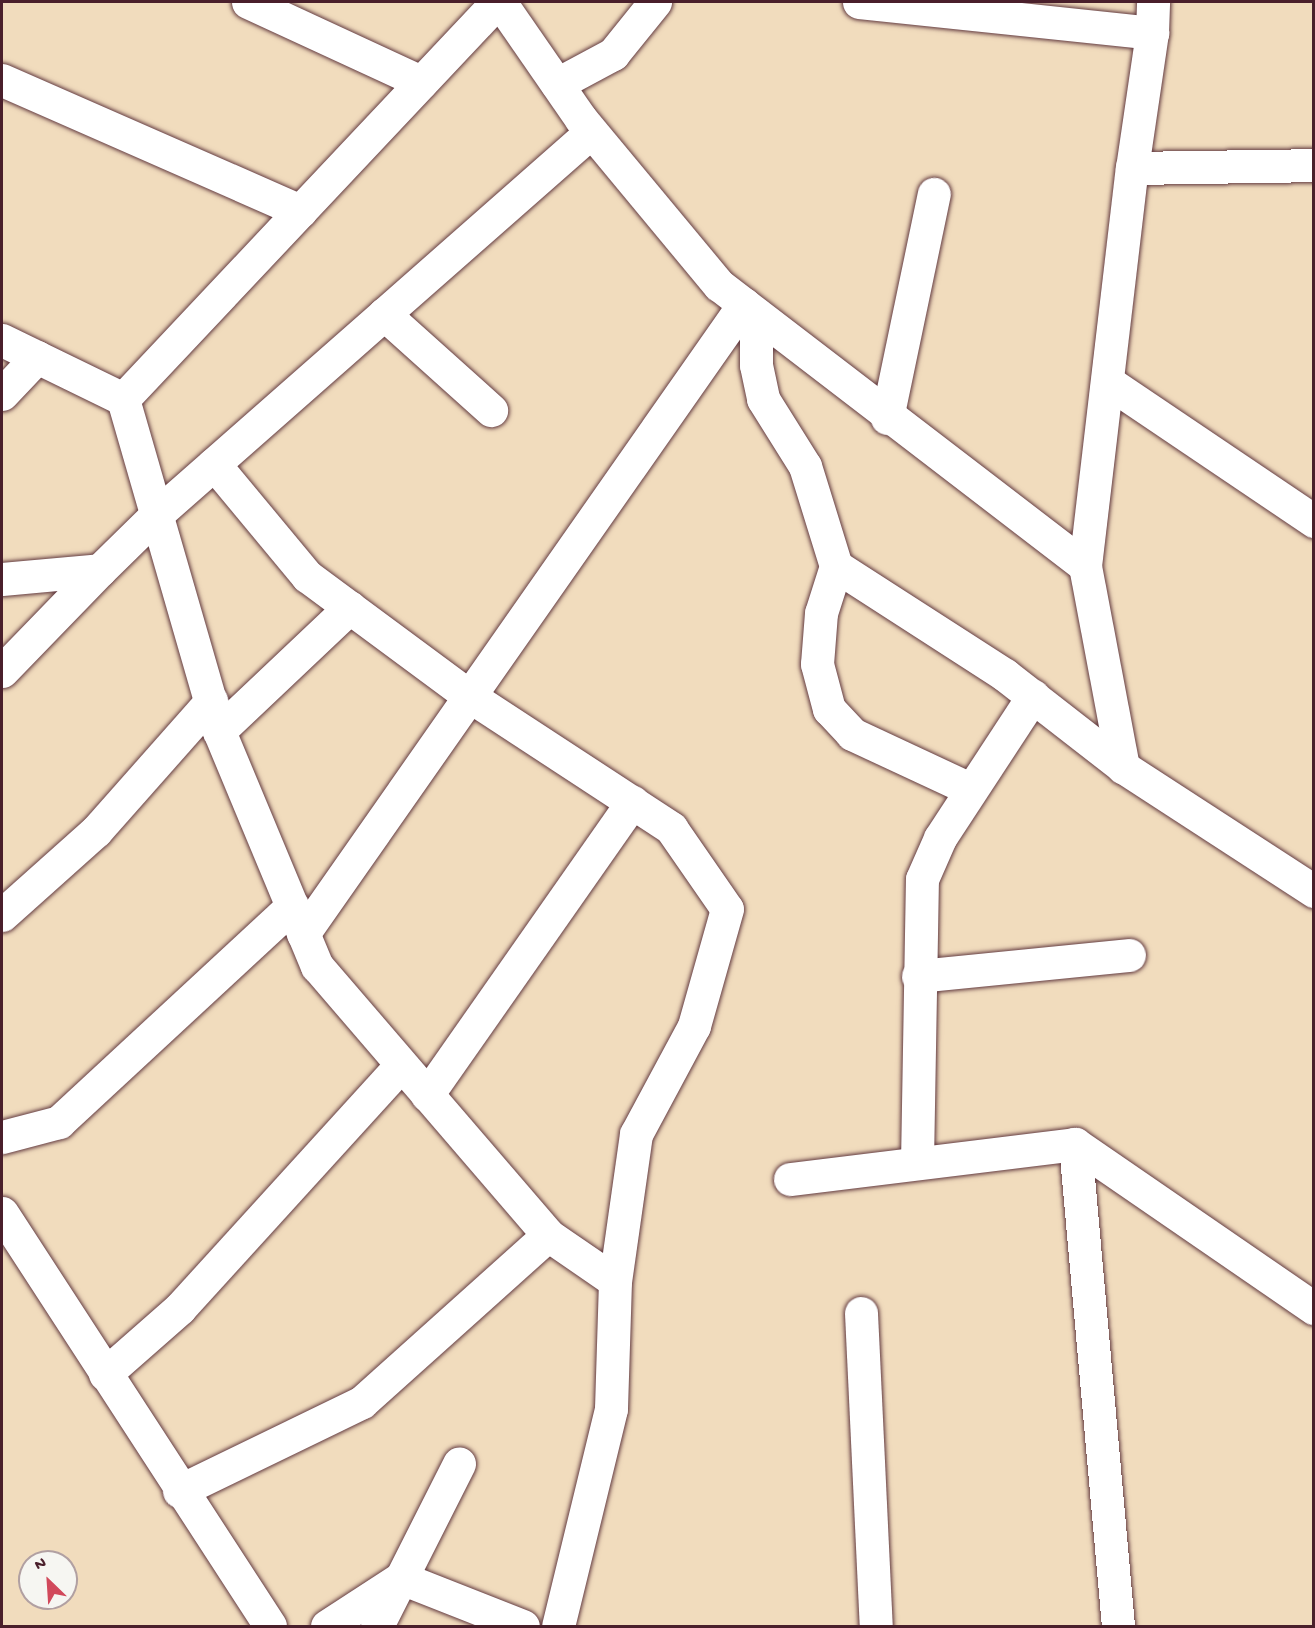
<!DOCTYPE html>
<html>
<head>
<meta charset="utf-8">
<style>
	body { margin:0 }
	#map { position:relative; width:1315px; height:1628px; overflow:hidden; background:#f1dcbd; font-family:"Gochi Hand",sans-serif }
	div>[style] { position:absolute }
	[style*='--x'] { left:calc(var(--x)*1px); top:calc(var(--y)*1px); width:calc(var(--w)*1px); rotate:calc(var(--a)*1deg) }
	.roads { filter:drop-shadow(0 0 2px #633b41) drop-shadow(0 0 2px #633b41) }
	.street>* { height:33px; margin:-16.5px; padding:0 16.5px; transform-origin:16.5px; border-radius:16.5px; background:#fff }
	span { translate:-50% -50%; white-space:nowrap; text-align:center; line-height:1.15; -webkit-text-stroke:6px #f6f6f2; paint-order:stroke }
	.frame { position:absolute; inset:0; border:3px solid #4a1f2b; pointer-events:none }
	.north { position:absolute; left:18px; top:1550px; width:60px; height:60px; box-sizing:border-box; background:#f6f6f2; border:2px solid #b1a0a2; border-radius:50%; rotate:335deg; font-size:16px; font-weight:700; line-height:24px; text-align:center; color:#4a1f2b }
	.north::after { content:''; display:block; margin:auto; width:21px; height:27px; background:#d1495b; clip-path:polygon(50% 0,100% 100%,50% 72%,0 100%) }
</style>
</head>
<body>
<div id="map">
	<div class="roads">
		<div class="street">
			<i style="--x:248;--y:2;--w:191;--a:24.8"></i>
			<i style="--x:497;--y:2;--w:545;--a:133.29"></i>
			<i style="--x:123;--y:399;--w:346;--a:73.9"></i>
			<i style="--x:219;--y:731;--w:255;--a:67.4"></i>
			<i style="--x:317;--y:966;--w:355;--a:49.3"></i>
			<i style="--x:548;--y:1235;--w:81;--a:34.5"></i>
			<i style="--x:615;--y:1281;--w:128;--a:91.8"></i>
			<i style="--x:611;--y:1409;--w:223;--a:103.7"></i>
			<i style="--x:500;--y:2;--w:142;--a:55.3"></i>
			<i style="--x:581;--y:119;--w:216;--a:50.3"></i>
			<i style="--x:719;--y:285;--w:461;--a:37.5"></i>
			<i style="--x:1085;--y:566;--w:205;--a:79.3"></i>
			<i style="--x:1123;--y:767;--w:228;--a:33"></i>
			<i style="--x:859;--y:2;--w:295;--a:6"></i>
			<i style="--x:1152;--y:33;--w:31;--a:-88"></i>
			<i style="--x:2;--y:80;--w:326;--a:23.7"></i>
			<i style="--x:557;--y:84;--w:64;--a:-28.2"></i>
			<i style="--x:613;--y:54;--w:67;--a:-51.1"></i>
			<i style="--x:1132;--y:168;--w:136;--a:-81.6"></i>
			<i style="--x:384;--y:314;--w:144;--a:41.9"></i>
			<i style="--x:756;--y:314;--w:51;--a:90"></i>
			<i style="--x:756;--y:365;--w:35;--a:78"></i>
			<i style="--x:763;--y:399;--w:79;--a:57.9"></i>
			<i style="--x:805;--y:466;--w:105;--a:72.8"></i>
			<i style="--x:836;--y:566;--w:201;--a:32.8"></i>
			<i style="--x:1005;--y:675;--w:150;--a:37.9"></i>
			<i style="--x:2;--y:340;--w:135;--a:26"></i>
			<i style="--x:1108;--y:382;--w:249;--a:34"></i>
			<i style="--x:2;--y:394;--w:51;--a:-46.6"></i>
			<i style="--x:887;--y:418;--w:229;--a:-78.2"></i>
			<i style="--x:214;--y:464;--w:146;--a:50.3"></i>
			<i style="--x:307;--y:576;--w:200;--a:36.5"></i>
			<i style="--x:468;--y:695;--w:243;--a:33.2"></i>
			<i style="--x:671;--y:828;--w:98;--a:55.3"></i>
			<i style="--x:727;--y:909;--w:122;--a:105.8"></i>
			<i style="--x:694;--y:1026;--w:123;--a:118.2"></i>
			<i style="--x:636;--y:1134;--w:148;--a:98.1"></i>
			<i style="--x:836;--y:566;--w:49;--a:107.7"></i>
			<i style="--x:821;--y:613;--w:51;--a:94.5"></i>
			<i style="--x:817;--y:664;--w:47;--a:75.1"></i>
			<i style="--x:829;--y:709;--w:34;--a:47"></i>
			<i style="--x:852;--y:734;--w:130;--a:25"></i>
			<i style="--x:1085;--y:566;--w:401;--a:-83.3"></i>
			<i style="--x:1132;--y:168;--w:182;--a:-0.9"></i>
			<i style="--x:2;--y:579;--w:98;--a:-5.2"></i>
			<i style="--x:100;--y:570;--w:80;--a:-44.5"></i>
			<i style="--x:157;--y:514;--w:578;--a:-41.35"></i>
			<i style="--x:2;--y:671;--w:141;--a:-45.9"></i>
			<i style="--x:219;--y:731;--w:180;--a:-43.4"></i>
			<i style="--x:2;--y:915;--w:126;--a:-41.8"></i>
			<i style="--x:96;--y:831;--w:174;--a:-48.5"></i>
			<i style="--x:303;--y:934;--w:769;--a:-55.01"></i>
			<i style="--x:918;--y:976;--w:212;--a:-5.7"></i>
			<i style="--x:427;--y:1095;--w:358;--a:-55"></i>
			<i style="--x:2;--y:1137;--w:59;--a:-14.7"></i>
			<i style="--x:59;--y:1122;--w:318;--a:-42.8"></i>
			<i style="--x:917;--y:1163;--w:284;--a:-89"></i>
			<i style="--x:922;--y:879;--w:45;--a:-66.3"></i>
			<i style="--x:940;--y:838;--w:170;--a:-56.8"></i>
			<i style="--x:790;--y:1179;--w:287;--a:-7"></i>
			<i style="--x:2;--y:1213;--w:492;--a:57"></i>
			<i style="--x:861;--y:1313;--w:313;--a:87.3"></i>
			<i style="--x:105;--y:1374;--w:100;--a:-41.3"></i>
			<i style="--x:180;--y:1308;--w:328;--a:-47.7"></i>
			<i style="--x:179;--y:1491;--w:203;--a:-25.9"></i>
			<i style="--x:362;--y:1402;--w:250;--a:-41.9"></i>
			<i style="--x:327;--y:1626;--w:88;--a:-33"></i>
			<i style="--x:401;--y:1578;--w:131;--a:21.5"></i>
			<i style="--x:377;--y:1626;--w:182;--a:-63.2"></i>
			<i style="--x:1118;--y:1626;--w:484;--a:-95.1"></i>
			<i style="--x:1075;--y:1144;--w:290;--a:34.5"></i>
		</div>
	</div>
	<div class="frame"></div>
	<div class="north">N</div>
</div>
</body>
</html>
